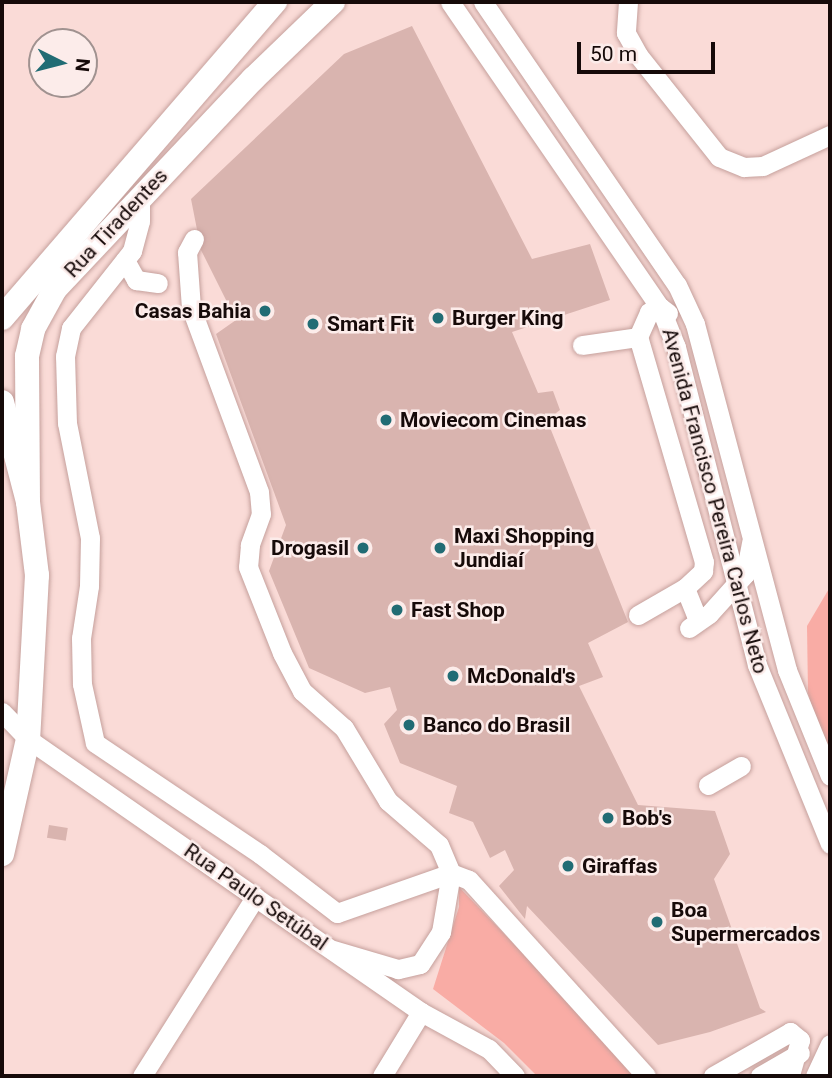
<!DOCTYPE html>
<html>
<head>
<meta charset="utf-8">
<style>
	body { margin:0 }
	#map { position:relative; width:832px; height:1078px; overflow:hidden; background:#fadbd7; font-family:Roboto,sans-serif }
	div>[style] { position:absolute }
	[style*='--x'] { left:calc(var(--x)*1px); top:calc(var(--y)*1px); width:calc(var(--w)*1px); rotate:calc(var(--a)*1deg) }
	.green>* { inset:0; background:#f9aca5 }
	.building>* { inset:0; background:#d9b4af; transform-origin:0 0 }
	.roads { filter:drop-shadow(0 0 2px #c5a09c) drop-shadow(0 0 2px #c5a09c) }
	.minor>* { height:19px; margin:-9.5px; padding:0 9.5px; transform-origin:9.5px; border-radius:9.5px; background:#fff }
	.major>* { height:24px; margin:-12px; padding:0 12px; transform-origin:12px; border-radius:12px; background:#fff }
	.dots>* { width:19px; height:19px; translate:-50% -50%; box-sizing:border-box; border:4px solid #fcecea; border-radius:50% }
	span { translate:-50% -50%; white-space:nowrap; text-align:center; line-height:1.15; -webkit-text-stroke:5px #fcecea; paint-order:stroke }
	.street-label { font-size:21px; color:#160a09 }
	.poi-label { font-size:21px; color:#160a09; font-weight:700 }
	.right { translate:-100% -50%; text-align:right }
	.left { translate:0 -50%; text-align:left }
	.frame { position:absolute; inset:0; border:4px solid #160a09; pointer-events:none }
	.north { position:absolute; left:28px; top:28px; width:70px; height:70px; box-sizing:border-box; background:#fcecea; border:2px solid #a09290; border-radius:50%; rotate:96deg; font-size:19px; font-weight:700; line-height:28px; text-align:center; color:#160a09 }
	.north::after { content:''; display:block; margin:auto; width:24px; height:32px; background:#216c74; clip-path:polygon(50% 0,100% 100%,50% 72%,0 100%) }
	.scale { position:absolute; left:577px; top:42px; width:138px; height:32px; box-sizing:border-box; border:4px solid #160a09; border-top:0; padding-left:9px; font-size:21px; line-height:24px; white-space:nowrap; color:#160a09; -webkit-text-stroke:5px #fcecea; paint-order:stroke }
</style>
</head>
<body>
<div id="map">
	<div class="green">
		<i style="clip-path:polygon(830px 587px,830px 768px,808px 693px,807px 626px)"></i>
		<i style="clip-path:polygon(459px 887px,641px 1076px,537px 1076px,504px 1043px,433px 989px,459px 907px)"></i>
	</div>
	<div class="building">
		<i style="clip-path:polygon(412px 26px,532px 259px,590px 244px,610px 300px,512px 332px,538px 393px,553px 391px,560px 410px,547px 420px,628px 622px,588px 643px,603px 677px,579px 686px,638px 805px,715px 811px,730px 854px,714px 879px,760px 1008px,766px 1012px,710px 1032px,658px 1045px,527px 906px,525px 919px,499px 886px,514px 870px,505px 850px,490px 858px,473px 822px,449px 813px,457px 786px,400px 763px,384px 724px,397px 710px,390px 687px,365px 693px,309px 668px,269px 571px,286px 525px,216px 334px,236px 320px,201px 250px,191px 199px,344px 54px)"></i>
		<i style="left:49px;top:825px;width:19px;height:13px;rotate:9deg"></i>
	</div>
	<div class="roads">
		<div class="minor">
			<i style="--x:450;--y:2;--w:370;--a:55.5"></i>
			<i style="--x:660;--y:307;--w:43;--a:68.2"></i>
			<i style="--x:676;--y:347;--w:328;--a:75.7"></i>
			<i style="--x:757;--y:665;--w:193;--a:67.8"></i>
			<i style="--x:483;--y:2;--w:343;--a:55.6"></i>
			<i style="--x:677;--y:285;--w:43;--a:65.2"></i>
			<i style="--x:695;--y:324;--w:358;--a:75.1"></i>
			<i style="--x:787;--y:670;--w:114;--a:67.9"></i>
			<i style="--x:628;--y:2;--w:31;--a:94"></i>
			<i style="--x:626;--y:33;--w:25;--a:61"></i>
			<i style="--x:638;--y:55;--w:130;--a:51.5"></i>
			<i style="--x:719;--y:157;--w:27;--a:22"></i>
			<i style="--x:744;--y:167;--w:19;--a:-3"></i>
			<i style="--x:763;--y:166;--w:74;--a:-24.8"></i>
			<i style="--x:140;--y:197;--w:24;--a:90"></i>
			<i style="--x:140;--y:221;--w:31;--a:105"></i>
			<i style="--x:132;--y:251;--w:98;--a:128.4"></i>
			<i style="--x:71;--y:328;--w:29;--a:102"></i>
			<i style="--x:65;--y:356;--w:67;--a:88.3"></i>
			<i style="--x:67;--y:423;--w:117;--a:78.7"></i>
			<i style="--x:90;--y:538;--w:48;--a:91.2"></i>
			<i style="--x:89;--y:586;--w:53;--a:98.7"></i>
			<i style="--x:81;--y:638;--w:46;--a:88.8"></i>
			<i style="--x:82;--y:684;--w:60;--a:77.6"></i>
			<i style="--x:95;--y:743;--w:199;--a:33.9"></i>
			<i style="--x:260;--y:854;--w:97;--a:37.5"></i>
			<i style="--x:337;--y:913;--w:121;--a:-19.3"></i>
			<i style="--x:451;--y:873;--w:19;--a:21"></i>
			<i style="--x:469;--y:880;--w:264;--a:47.9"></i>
			<i style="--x:194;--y:239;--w:15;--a:118"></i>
			<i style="--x:187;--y:252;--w:56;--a:85.9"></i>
			<i style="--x:191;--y:308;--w:196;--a:69.7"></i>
			<i style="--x:259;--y:492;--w:22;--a:85"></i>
			<i style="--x:261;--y:514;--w:33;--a:110"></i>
			<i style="--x:250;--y:545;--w:22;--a:95"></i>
			<i style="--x:248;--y:567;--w:92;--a:68.4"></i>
			<i style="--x:282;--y:653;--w:43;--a:62.2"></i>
			<i style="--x:302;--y:691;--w:56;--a:41.4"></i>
			<i style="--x:344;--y:728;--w:85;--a:58.9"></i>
			<i style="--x:388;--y:801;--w:67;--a:40.8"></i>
			<i style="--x:439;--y:845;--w:30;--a:67"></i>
			<i style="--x:451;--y:873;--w:60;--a:99.6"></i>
			<i style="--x:441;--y:932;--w:38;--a:123"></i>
			<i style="--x:420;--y:964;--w:23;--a:167"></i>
			<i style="--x:398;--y:969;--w:68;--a:-163.7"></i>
			<i style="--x:125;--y:260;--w:23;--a:61"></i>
			<i style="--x:136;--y:280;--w:22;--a:8"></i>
			<i style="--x:582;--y:345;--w:57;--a:-8.1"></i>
			<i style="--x:685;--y:588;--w:35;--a:68"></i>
			<i style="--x:638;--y:615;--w:54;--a:-29.9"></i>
			<i style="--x:685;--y:588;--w:25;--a:-43"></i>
			<i style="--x:703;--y:571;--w:9;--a:-84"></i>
			<i style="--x:704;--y:562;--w:234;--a:-106.3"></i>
			<i style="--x:638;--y:337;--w:27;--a:-66"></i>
			<i style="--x:649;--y:312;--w:12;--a:-24"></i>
			<i style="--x:660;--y:307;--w:10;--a:37"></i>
			<i style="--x:689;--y:628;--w:24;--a:-35"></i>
			<i style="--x:709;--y:614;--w:54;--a:-48"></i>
			<i style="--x:745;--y:574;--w:33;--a:-79"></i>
			<i style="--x:2;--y:712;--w:37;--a:46"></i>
			<i style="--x:28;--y:739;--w:277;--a:34.8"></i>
			<i style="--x:255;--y:897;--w:202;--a:34.7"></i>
			<i style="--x:421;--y:1012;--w:77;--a:28.6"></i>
			<i style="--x:489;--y:1049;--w:37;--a:46"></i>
			<i style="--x:708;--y:785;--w:38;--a:-30"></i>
			<i style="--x:142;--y:1076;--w:212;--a:-57.7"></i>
			<i style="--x:382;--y:1076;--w:75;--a:-58.6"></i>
			<i style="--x:713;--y:1076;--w:89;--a:-29.7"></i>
			<i style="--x:790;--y:1032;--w:13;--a:39"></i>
			<i style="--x:800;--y:1040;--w:37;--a:106"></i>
			<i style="--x:760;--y:1076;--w:46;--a:-29.9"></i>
			<i style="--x:815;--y:1076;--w:35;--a:-65"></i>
			<i style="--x:830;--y:1076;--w:1;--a:-90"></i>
		</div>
		<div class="major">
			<i style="--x:2;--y:318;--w:418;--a:-49.2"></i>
			<i style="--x:2;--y:402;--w:103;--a:75.4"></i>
			<i style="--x:28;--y:502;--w:74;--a:83"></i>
			<i style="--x:37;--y:575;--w:164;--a:93.1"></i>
			<i style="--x:28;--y:739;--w:118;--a:102.7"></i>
			<i style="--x:28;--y:502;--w:146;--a:-90.4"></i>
			<i style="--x:27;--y:356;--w:28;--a:-77"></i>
			<i style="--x:33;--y:329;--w:46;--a:-61.2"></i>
			<i style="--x:55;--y:289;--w:289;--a:-46.7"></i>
			<i style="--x:253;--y:79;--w:111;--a:-43.9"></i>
		</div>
	</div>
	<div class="dots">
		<i style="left:265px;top:311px;background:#216c74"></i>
		<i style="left:438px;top:318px;background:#216c74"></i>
		<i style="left:313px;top:324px;background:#216c74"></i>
		<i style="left:386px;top:420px;background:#216c74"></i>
		<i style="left:363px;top:548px;background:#216c74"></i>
		<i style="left:440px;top:548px;background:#216c74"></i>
		<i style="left:397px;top:610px;background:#216c74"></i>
		<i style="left:453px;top:676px;background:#216c74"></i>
		<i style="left:409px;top:725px;background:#216c74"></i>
		<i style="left:608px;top:818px;background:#216c74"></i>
		<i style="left:568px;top:866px;background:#216c74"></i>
		<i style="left:657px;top:922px;background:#216c74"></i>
	</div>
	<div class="street-label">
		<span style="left:116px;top:223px;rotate:-47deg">Rua Tiradentes</span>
		<span style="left:715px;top:501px;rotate:75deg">Avenida Francisco Pereira Carlos Neto</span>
		<span style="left:256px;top:897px;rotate:35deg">Rua Paulo Setúbal</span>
	</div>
	<div class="poi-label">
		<span class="right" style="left:251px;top:311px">Casas Bahia</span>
		<span class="left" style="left:452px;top:318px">Burger King</span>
		<span class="left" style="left:327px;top:324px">Smart Fit</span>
		<span class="left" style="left:400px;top:420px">Moviecom Cinemas</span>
		<span class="left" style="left:454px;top:548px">Maxi Shopping<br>Jundiaí</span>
		<span class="right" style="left:349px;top:548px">Drogasil</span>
		<span class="left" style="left:411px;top:610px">Fast Shop</span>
		<span class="left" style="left:467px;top:676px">McDonald's</span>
		<span class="left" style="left:423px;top:725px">Banco do Brasil</span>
		<span class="left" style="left:622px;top:818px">Bob's</span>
		<span class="left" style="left:582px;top:866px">Giraffas</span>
		<span class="left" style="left:671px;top:922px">Boa<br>Supermercados</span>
	</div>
	<div class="frame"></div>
	<div class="north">N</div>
	<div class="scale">50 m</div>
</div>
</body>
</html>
